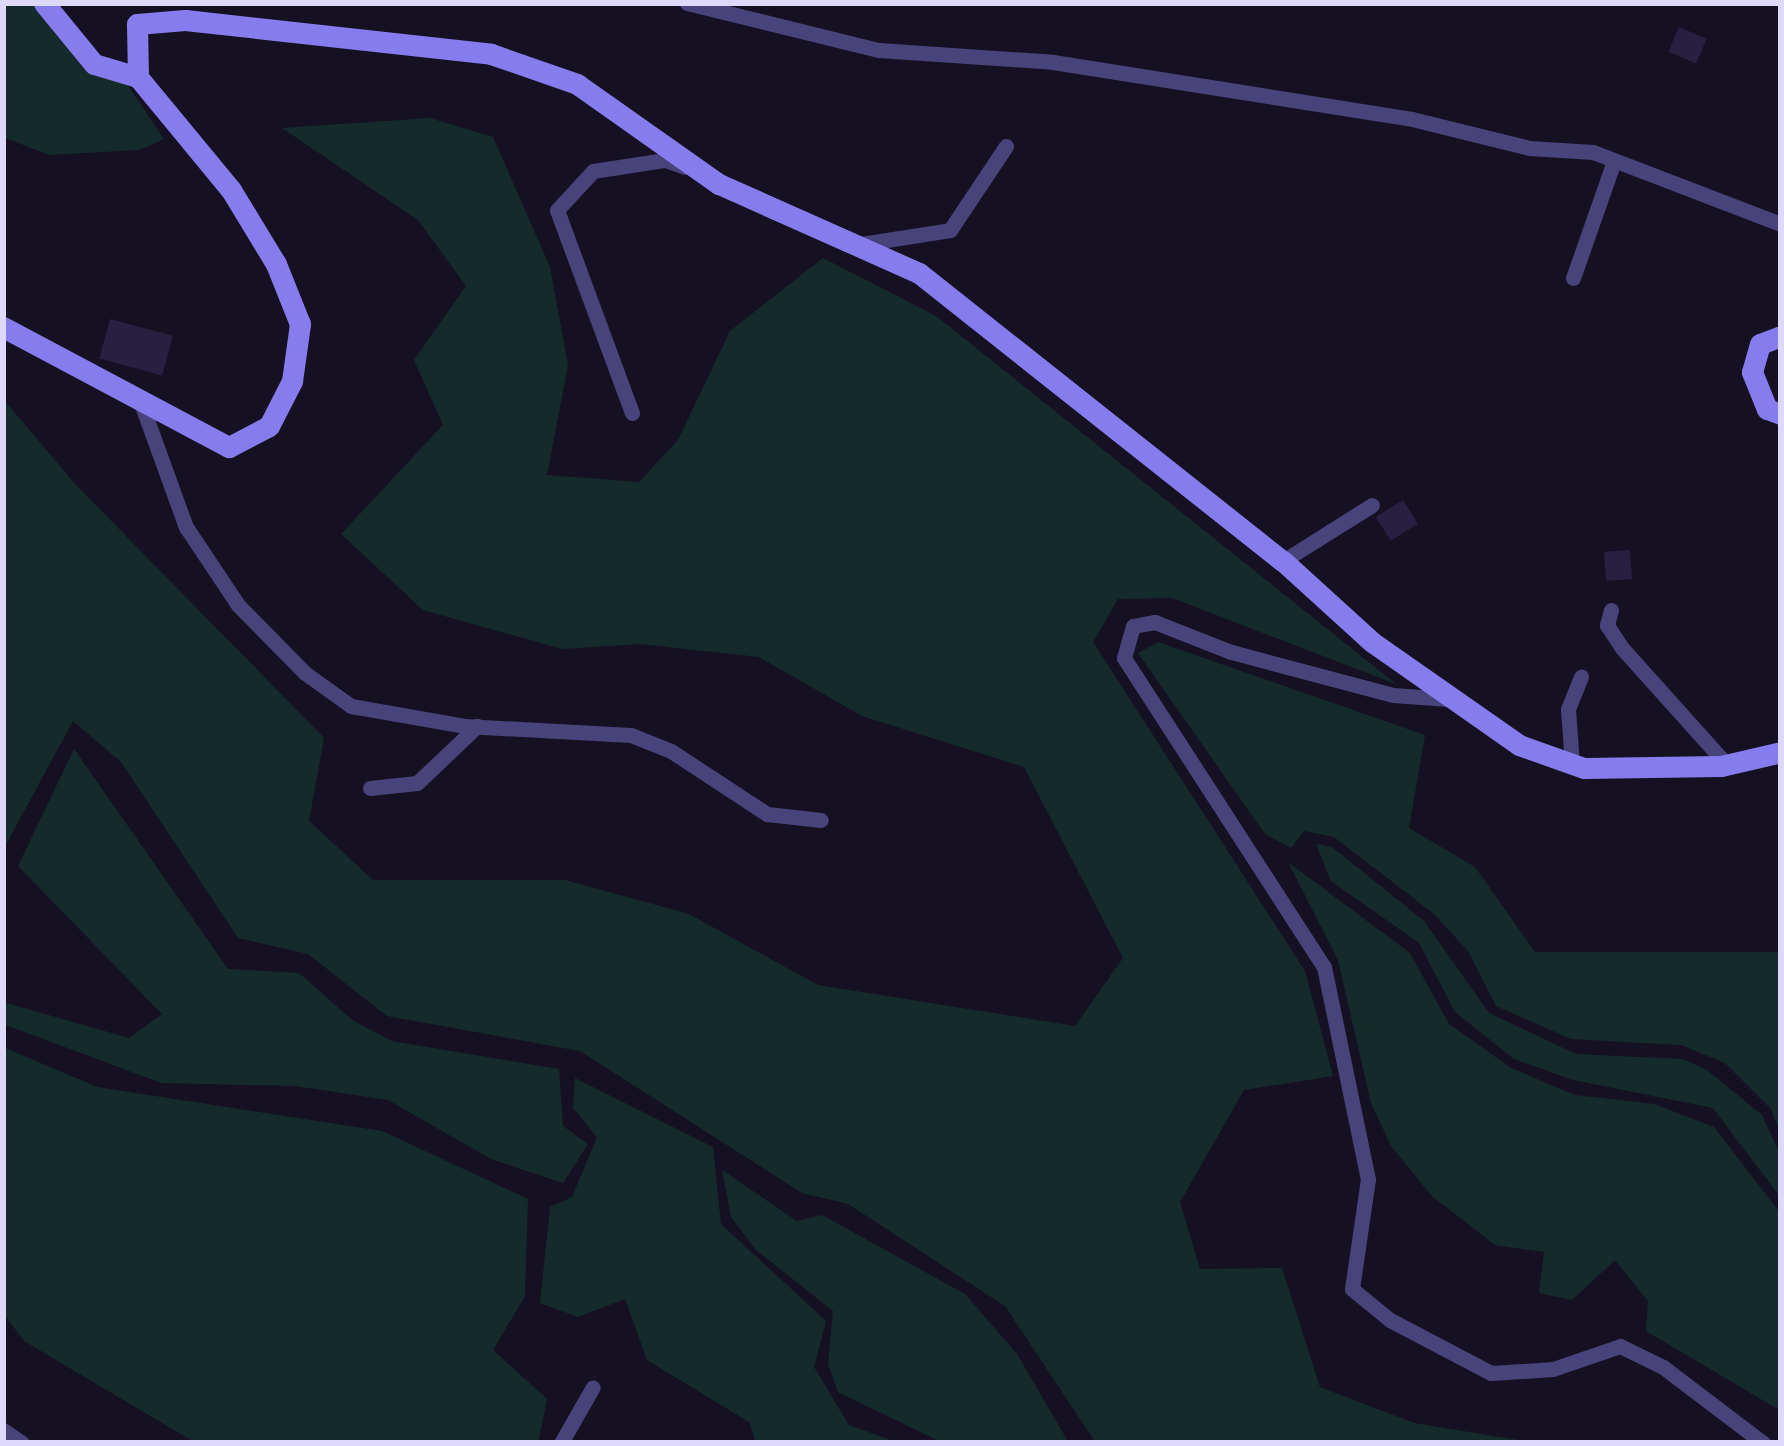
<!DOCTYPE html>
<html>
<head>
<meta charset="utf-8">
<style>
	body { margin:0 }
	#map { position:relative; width:1784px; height:1446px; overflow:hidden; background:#151122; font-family:Arial,sans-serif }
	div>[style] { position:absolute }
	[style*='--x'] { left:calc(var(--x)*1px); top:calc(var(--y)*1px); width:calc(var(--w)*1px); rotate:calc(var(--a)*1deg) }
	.green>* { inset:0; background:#152b2b }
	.building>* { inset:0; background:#292041; transform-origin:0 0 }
	.street>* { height:15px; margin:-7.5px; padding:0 7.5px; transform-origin:7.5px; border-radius:7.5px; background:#49437b }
	.secondary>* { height:21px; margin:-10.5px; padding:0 10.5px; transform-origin:10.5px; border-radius:10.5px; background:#877ced }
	span { translate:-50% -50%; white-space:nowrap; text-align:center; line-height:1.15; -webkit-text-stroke:9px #151122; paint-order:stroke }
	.frame { position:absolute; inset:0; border:6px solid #ded8fa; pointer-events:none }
</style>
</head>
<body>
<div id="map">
	<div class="green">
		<i style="clip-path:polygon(3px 3px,33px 3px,87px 73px,127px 84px,164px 139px,139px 150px,49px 155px,3px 137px)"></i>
		<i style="clip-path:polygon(430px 118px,493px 137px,550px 267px,568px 365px,547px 475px,639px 482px,678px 440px,730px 331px,823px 258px,936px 316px,1396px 684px,1172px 598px,1118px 599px,1093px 642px,1305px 971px,1333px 1076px,1244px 1090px,1180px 1202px,1200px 1269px,1282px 1268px,1320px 1387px,1414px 1423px,1537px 1443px,1096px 1443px,1005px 1306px,848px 1204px,802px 1193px,580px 1051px,387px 1016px,308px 954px,238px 938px,121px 762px,73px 721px,3px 850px,3px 399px,77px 486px,324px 738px,309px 821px,373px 880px,565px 880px,689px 914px,818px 985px,1075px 1026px,1123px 958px,1024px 767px,862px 716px,759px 657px,640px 644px,562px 649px,423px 610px,341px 534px,443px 425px,414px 360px,466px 286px,418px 220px,282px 128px)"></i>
		<i style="clip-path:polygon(1158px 642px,1425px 735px,1409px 828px,1475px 867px,1535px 952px,1781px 952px,1781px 1135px,1771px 1109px,1725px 1063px,1681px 1045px,1571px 1039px,1496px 1006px,1468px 951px,1434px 914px,1334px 837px,1304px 831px,1291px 848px,1265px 834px,1138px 653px)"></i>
		<i style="clip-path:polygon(74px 749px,228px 969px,299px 973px,352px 1020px,392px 1041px,559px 1069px,563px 1126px,588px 1144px,563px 1183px,491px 1159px,388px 1100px,295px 1086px,161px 1083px,3px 1024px,3px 1002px,129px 1038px,162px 1014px,18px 866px)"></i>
		<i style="clip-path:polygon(1316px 844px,1332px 847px,1424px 921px,1489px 1013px,1576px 1054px,1683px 1059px,1707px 1070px,1762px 1115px,1781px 1156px,1781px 1198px,1713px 1108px,1573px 1080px,1514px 1059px,1455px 1012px,1419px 943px,1331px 881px)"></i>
		<i style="clip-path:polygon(1288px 862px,1410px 953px,1449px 1024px,1511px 1068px,1575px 1095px,1654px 1104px,1714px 1127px,1781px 1214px,1781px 1411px,1646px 1331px,1648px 1301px,1615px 1260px,1572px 1300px,1539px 1293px,1544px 1252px,1495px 1245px,1432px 1196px,1391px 1146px,1371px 1103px,1338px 960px)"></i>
		<i style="clip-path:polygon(3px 1047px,97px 1087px,382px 1131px,528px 1199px,525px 1296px,493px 1350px,547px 1399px,538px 1443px,196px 1443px,24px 1341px,3px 1313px)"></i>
		<i style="clip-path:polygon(575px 1078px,713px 1147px,721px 1224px,826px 1321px,814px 1367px,849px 1425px,899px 1443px,756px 1443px,749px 1422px,647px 1360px,625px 1299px,578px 1317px,540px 1303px,550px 1207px,572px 1197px,597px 1137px,573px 1108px)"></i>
		<i style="clip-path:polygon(722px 1170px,797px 1221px,822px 1215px,965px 1294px,1017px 1354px,1069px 1443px,943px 1443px,838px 1392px,828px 1364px,833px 1311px,756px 1250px,731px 1217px)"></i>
	</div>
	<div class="building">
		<i style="left:1679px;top:27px;width:30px;height:27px;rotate:23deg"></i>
		<i style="left:110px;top:319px;width:65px;height:41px;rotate:15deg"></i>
		<i style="left:1403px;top:500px;width:28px;height:32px;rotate:58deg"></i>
		<i style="left:1630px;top:550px;width:29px;height:26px;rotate:86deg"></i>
	</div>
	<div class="street">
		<i style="--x:687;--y:3;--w:198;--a:13.8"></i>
		<i style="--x:879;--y:50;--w:174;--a:3.9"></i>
		<i style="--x:1053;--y:62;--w:363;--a:9"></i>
		<i style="--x:1412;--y:119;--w:121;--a:13.9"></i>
		<i style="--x:1529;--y:148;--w:64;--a:3.6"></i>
		<i style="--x:1593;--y:152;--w:201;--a:21"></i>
		<i style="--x:861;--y:244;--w:90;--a:-8.9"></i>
		<i style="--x:950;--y:230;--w:101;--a:-56.3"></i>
		<i style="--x:1573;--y:278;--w:124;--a:-70.7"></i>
		<i style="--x:141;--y:403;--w:132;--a:70.1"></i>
		<i style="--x:186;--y:527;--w:94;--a:56.3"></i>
		<i style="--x:238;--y:605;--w:95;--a:45.4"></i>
		<i style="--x:305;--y:673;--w:57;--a:35.7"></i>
		<i style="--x:351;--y:706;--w:115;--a:10"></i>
		<i style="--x:464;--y:726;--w:167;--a:3.1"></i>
		<i style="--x:631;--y:735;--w:43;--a:21.8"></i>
		<i style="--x:671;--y:751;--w:115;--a:33.3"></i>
		<i style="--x:767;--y:814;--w:54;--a:6.3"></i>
		<i style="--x:632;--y:413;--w:216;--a:-110.3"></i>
		<i style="--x:557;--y:210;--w:53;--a:-47.3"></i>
		<i style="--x:593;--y:171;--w:73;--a:-8.7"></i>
		<i style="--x:665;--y:160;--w:21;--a:19"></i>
		<i style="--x:1283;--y:561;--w:105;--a:-32.2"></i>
		<i style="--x:1611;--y:610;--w:16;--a:105"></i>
		<i style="--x:1607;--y:625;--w:27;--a:57"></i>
		<i style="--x:1622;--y:648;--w:156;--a:48.1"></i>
		<i style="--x:1448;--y:699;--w:55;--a:-175.8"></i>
		<i style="--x:1393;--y:695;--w:168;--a:-165.1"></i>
		<i style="--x:1231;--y:652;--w:82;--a:-158.5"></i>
		<i style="--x:1155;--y:622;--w:22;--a:170"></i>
		<i style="--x:1133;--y:626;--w:33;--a:106"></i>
		<i style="--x:1124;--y:658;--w:368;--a:57.1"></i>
		<i style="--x:1324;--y:967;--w:217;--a:78.3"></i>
		<i style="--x:1368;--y:1179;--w:111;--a:98.3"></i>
		<i style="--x:1352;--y:1289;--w:49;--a:39.2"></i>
		<i style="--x:1390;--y:1320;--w:114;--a:27.7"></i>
		<i style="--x:1491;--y:1373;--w:62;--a:-3.7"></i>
		<i style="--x:1553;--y:1369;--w:71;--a:-18.9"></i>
		<i style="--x:1620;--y:1346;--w:48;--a:26"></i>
		<i style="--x:1663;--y:1367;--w:126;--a:37.2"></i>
		<i style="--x:1572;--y:764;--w:55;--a:-94.2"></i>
		<i style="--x:1568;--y:709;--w:35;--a:-68"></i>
		<i style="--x:370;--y:788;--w:47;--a:-6.1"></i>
		<i style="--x:417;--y:783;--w:83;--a:-43.5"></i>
		<i style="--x:3;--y:1430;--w:23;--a:34"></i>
		<i style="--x:561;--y:1443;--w:64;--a:-60.3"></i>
	</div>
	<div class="secondary">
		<i style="--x:44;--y:3;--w:79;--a:50.7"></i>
		<i style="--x:94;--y:64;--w:46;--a:16.5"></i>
		<i style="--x:3;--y:327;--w:256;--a:28"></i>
		<i style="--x:229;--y:447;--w:45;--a:-27.7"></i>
		<i style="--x:269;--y:426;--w:51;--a:-62.9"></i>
		<i style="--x:292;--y:381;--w:58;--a:-82"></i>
		<i style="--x:300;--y:324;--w:65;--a:-111.8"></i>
		<i style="--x:276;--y:264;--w:87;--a:-121.3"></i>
		<i style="--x:231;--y:190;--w:146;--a:-129.5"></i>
		<i style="--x:138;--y:77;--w:53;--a:-91.1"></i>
		<i style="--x:137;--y:24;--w:48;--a:-4.8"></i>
		<i style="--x:185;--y:20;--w:308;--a:6.3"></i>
		<i style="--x:491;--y:54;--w:91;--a:19.2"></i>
		<i style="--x:577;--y:84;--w:174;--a:35.2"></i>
		<i style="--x:719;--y:184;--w:219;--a:24"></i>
		<i style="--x:919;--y:273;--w:464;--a:38.4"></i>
		<i style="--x:1283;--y:561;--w:120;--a:42.3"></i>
		<i style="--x:1372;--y:642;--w:179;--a:35"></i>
		<i style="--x:1519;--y:745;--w:69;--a:19.5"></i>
		<i style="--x:1584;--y:768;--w:137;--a:-0.8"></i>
		<i style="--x:1721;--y:766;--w:62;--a:-13.1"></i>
		<i style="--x:1781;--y:336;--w:22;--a:159"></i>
		<i style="--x:1760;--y:344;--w:29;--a:106"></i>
		<i style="--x:1752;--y:372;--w:40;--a:68"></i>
		<i style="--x:1767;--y:409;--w:15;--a:20"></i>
	</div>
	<div class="frame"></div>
</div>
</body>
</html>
